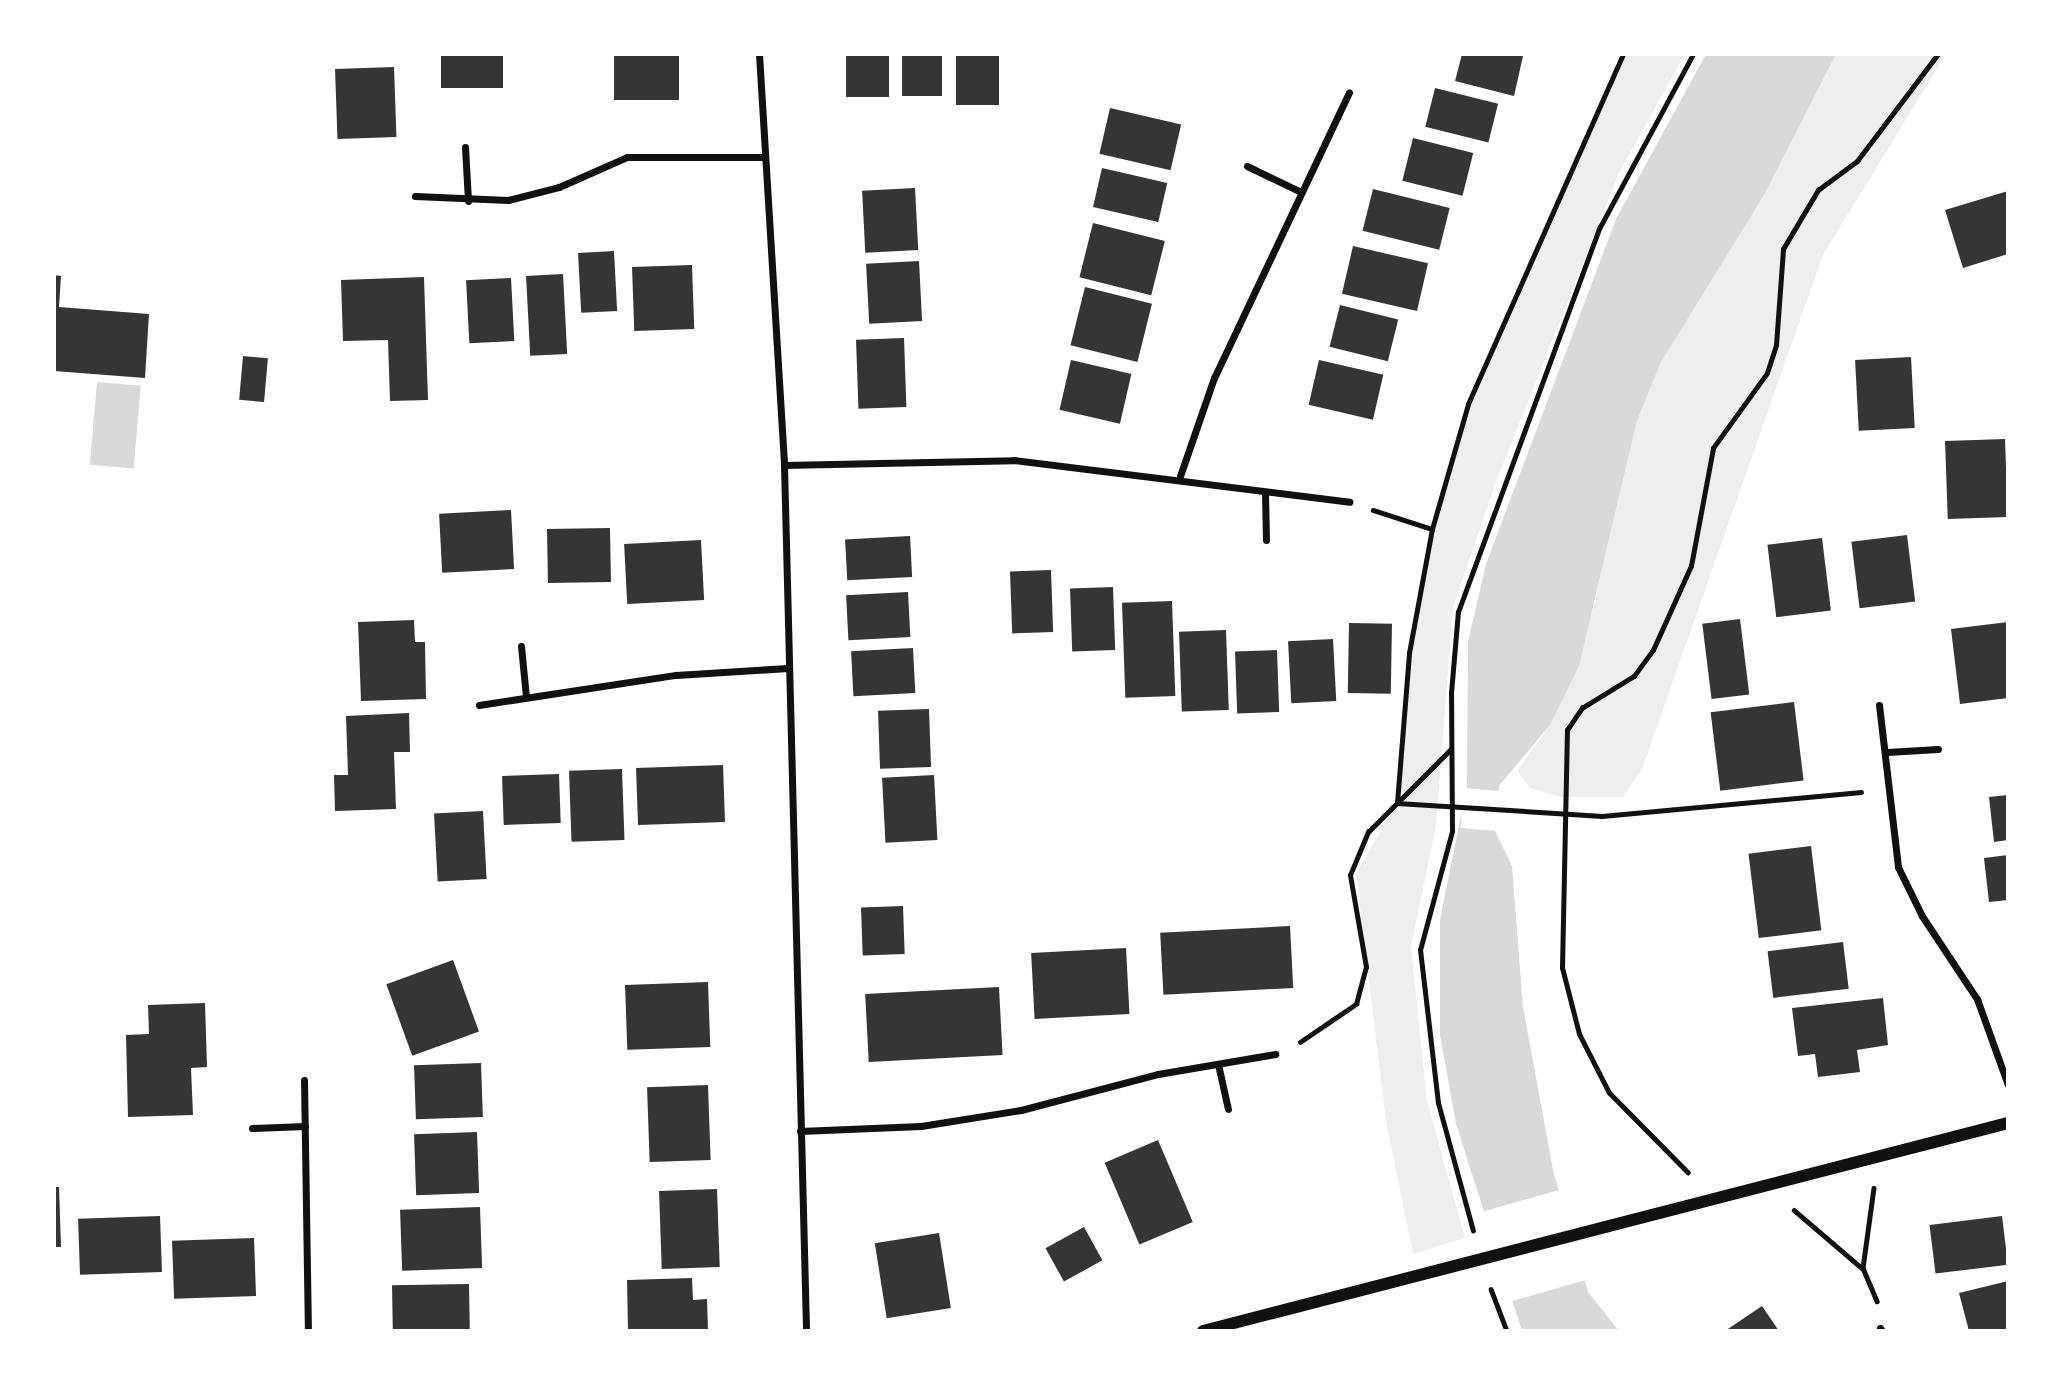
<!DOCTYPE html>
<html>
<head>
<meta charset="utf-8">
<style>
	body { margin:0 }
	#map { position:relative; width:2062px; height:1385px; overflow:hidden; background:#fff; font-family:Raleway,sans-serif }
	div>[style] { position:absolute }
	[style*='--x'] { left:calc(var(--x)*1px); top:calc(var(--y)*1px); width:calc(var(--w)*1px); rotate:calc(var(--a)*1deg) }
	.green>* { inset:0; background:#eee }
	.water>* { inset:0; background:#d9d9d9; transform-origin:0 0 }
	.pier>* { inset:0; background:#fff; transform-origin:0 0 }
	.building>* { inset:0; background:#353535; transform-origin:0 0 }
	.path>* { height:4.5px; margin:-2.25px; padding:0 2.25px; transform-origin:2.25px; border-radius:2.25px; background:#111 }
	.minor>* { height:7px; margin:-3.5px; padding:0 3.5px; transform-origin:3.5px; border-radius:3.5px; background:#111 }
	.tertiary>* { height:12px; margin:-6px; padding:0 6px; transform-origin:6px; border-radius:6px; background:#111 }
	span { translate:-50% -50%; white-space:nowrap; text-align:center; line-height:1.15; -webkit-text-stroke:7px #fff; paint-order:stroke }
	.frame { position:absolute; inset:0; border:56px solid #fff; pointer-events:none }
</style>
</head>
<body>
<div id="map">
	<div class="green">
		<i style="clip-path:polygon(1623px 54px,1685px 54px,1618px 175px,1496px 482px,1453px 607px,1436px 826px,1411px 947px,1427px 1101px,1465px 1238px,1413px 1254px,1386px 1122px,1356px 874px,1397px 803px,1409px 653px,1432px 529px,1468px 404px)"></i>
		<i style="clip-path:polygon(1836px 54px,1946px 54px,1823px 255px,1642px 769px,1623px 797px,1561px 797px,1530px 788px,1517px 771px,1550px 725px,1592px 613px,1637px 421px,1661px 362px)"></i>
	</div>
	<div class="water">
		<i style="clip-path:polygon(1706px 54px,1836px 54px,1764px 195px,1661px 362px,1637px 421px,1579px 666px,1550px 725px,1499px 786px,1495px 831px,1512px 866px,1523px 1007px,1553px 1170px,1588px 1292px,1619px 1331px,1522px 1331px,1456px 1124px,1440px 1035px,1440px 920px,1467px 785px,1468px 642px,1486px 564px,1616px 219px)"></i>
		<i style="left:97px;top:382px;width:44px;height:83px;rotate:5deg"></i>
	</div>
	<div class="pier">
		<i style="left:1464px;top:788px;width:38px;height:40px;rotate:5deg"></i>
		<i style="left:1562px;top:1189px;width:94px;height:86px;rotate:74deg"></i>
	</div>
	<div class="building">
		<i style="left:441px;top:54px;width:62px;height:34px"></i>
		<i style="left:614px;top:54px;width:65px;height:46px"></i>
		<i style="left:846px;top:54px;width:43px;height:43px"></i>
		<i style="left:902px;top:54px;width:40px;height:42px"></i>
		<i style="left:956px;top:54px;width:43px;height:51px"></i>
		<i style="clip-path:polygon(1462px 54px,1523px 56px,1514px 96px,1455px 81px)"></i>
		<i style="left:394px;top:67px;width:70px;height:59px;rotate:88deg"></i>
		<i style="left:1435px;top:88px;width:65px;height:40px;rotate:14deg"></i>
		<i style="left:1110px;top:108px;width:73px;height:47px;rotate:13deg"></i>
		<i style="left:1413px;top:138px;width:62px;height:44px;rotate:14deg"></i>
		<i style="left:1102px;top:168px;width:67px;height:40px;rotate:13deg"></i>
		<i style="left:915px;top:188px;width:62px;height:53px;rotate:87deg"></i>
		<i style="left:1373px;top:189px;width:79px;height:43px;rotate:14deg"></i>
		<i style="clip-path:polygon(2008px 191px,2008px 254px,1963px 268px,1945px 210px)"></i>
		<i style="left:1093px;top:223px;width:74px;height:56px;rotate:14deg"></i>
		<i style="left:1353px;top:246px;width:77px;height:49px;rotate:13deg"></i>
		<i style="left:614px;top:251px;width:60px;height:36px;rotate:87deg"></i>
		<i style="left:919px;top:261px;width:60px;height:53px;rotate:87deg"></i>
		<i style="left:692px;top:265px;width:64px;height:60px;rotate:88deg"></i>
		<i style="left:563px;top:274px;width:80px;height:37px;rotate:87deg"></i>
		<i style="clip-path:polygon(54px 275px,61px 276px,59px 307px,149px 314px,145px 378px,54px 371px)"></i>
		<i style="clip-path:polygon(424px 277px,428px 400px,390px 401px,388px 340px,343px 341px,341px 280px)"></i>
		<i style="left:511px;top:278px;width:63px;height:45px;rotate:87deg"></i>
		<i style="left:1085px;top:287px;width:69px;height:60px;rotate:14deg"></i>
		<i style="left:1340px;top:305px;width:60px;height:43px;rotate:14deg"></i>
		<i style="left:904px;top:338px;width:69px;height:48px;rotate:88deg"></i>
		<i style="left:243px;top:356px;width:25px;height:44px;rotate:5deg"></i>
		<i style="left:1911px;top:357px;width:71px;height:56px;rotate:87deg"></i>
		<i style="left:1071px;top:360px;width:62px;height:51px;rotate:13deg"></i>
		<i style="left:1319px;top:360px;width:66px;height:46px;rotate:13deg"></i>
		<i style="left:2005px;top:439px;width:78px;height:60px;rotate:88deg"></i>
		<i style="left:511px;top:510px;width:59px;height:72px;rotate:87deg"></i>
		<i style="left:610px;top:528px;width:54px;height:63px;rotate:89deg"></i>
		<i style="left:1907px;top:535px;width:67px;height:56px;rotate:83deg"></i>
		<i style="left:910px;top:536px;width:41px;height:65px;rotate:87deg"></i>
		<i style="left:1822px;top:538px;width:73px;height:55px;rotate:83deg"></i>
		<i style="left:701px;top:540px;width:60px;height:77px;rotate:87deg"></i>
		<i style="left:1051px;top:570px;width:62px;height:41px;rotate:88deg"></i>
		<i style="left:1113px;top:587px;width:63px;height:43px;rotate:88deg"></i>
		<i style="left:908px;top:592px;width:45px;height:62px;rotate:87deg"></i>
		<i style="left:1172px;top:601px;width:95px;height:50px;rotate:88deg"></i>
		<i style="left:1740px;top:619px;width:76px;height:38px;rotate:83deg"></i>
		<i style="clip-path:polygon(414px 620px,415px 642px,425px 642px,426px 699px,361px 701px,358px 622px)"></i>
		<i style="clip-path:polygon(2008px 622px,2008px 698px,1960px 704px,1951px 629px)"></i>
		<i style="left:1349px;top:623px;width:43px;height:70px;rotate:1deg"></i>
		<i style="left:1226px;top:630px;width:80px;height:47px;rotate:88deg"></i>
		<i style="left:1333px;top:639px;width:62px;height:45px;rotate:87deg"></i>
		<i style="left:913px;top:648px;width:45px;height:62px;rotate:87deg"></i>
		<i style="left:1277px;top:650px;width:62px;height:42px;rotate:88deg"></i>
		<i style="left:1794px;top:702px;width:79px;height:84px;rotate:83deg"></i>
		<i style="left:929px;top:709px;width:58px;height:51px;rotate:88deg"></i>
		<i style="clip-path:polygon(409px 713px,410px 752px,394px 752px,396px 809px,335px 811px,334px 775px,348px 775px,346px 716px)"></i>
		<i style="left:723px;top:765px;width:57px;height:87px;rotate:88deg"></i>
		<i style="left:622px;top:769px;width:71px;height:53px;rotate:88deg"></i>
		<i style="left:559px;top:774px;width:49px;height:57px;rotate:88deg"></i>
		<i style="left:934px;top:775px;width:65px;height:52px;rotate:87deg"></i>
		<i style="clip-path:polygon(2008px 795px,2008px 840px,1994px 842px,1989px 797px)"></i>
		<i style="left:483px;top:811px;width:68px;height:49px;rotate:87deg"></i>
		<i style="left:1811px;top:846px;width:85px;height:63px;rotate:83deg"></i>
		<i style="clip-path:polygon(2008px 855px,2008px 900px,1989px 902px,1984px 858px)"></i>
		<i style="left:903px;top:906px;width:48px;height:42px;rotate:88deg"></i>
		<i style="left:1290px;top:926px;width:62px;height:130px;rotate:87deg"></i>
		<i style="left:1843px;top:942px;width:47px;height:76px;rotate:83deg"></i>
		<i style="left:1126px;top:948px;width:66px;height:95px;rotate:87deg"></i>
		<i style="left:453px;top:960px;width:76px;height:71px;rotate:70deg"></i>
		<i style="left:708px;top:982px;width:65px;height:83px;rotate:88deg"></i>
		<i style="left:999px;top:987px;width:68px;height:134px;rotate:87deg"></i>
		<i style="clip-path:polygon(1883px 998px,1888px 1045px,1857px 1050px,1860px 1072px,1818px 1077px,1815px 1054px,1798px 1056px,1792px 1008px)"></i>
		<i style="clip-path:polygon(205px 1003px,207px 1067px,191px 1068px,193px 1115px,128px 1117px,126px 1035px,149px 1034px,148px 1005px)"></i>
		<i style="left:481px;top:1063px;width:54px;height:67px;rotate:88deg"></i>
		<i style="left:708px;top:1085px;width:75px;height:61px;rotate:88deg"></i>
		<i style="left:477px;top:1132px;width:61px;height:63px;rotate:88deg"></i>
		<i style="left:1158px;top:1140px;width:89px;height:58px;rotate:67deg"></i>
		<i style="clip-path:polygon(54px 1187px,59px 1187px,61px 1247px,54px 1247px)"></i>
		<i style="left:717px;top:1189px;width:78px;height:58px;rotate:88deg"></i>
		<i style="left:480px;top:1207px;width:61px;height:80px;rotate:88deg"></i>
		<i style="left:160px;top:1216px;width:56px;height:82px;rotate:88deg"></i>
		<i style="left:2002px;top:1216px;width:49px;height:73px;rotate:83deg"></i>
		<i style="left:1084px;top:1227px;width:38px;height:44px;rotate:61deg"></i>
		<i style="left:939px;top:1233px;width:76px;height:65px;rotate:81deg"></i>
		<i style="left:254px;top:1238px;width:58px;height:82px;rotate:88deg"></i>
		<i style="clip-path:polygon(692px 1278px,693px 1300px,707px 1299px,708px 1331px,628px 1331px,627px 1280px)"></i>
		<i style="clip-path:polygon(2008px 1281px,2008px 1331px,1969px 1331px,1959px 1293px)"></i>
		<i style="left:469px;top:1284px;width:47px;height:77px;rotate:89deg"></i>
		<i style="clip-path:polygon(1762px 1306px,1779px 1331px,1725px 1331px)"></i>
	</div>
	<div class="path">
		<i style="--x:1373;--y:510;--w:62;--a:17.9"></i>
		<i style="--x:1397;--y:803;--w:150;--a:-85.4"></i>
		<i style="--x:1409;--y:653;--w:126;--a:-79.5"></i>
		<i style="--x:1432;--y:529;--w:130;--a:-73.9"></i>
		<i style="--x:1468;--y:404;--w:383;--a:-66.1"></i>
		<i style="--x:1397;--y:803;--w:75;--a:-45"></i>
		<i style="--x:1300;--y:1042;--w:68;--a:-34.2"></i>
		<i style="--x:1356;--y:1004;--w:38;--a:-75"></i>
		<i style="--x:1366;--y:967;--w:93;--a:-99.9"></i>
		<i style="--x:1350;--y:875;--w:47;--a:-67.3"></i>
		<i style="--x:1368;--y:832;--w:41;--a:-45"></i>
		<i style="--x:1397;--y:803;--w:205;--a:3.6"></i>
		<i style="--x:1602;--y:816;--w:260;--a:-5.3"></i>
		<i style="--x:1688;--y:1173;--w:112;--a:-134.6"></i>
		<i style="--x:1609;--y:1093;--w:66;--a:-117"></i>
		<i style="--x:1579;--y:1034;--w:68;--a:-104.4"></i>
		<i style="--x:1562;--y:968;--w:238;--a:-88.8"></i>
		<i style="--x:1567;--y:730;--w:27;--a:-56"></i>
		<i style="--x:1582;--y:708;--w:61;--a:-31.6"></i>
		<i style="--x:1634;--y:676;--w:32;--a:-54"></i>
		<i style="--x:1653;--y:650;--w:92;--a:-65.7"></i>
		<i style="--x:1691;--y:566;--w:120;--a:-79.4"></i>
		<i style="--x:1713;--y:448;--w:92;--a:-54.2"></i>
		<i style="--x:1767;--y:373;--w:29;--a:-72"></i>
		<i style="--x:1776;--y:345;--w:96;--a:-85.8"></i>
		<i style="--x:1783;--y:249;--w:69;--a:-59.3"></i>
		<i style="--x:1818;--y:190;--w:49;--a:-36.6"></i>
		<i style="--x:1857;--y:161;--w:134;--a:-52.9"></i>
		<i style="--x:1874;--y:1188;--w:81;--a:97.8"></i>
		<i style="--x:1863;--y:1268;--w:36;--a:67"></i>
		<i style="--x:1794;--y:1210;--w:89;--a:40.5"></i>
		<i style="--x:1473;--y:1231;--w:133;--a:-105.3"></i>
		<i style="--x:1438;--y:1103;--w:154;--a:-96.7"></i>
		<i style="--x:1420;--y:950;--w:123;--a:-74.9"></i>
		<i style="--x:1452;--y:831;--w:138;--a:-90.4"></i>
		<i style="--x:1451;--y:693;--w:81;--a:-85.1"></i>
		<i style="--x:1458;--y:612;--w:410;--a:-69.8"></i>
		<i style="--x:1600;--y:227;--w:196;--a:-61.7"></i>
		<i style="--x:1491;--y:1289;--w:45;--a:69.1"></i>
	</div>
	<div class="minor">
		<i style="--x:759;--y:54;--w:412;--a:86.5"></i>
		<i style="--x:784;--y:465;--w:866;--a:88.54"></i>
		<i style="--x:465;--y:147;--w:54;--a:86.8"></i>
		<i style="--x:1247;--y:166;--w:58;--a:25.7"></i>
		<i style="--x:415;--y:196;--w:93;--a:2.5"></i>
		<i style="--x:508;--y:200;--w:53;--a:-14.3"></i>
		<i style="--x:559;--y:187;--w:74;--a:-23.8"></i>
		<i style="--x:627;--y:157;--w:135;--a:0"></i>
		<i style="--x:784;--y:465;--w:230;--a:-1.2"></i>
		<i style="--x:1014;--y:460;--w:338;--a:7.1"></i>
		<i style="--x:1180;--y:476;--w:104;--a:-70.9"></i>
		<i style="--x:1214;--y:378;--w:316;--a:-64.7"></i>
		<i style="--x:1265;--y:493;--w:47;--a:88.8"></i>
		<i style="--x:521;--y:646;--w:51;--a:84.4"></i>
		<i style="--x:479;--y:705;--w:199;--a:-8.7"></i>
		<i style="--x:676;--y:675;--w:112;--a:-3.6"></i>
		<i style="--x:1879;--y:705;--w:163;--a:83.3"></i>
		<i style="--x:1898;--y:867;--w:55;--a:63.9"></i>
		<i style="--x:1922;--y:916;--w:100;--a:56.5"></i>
		<i style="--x:1977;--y:999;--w:91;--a:70.2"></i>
		<i style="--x:1887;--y:752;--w:51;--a:-3.4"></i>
		<i style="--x:1218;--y:1064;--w:46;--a:77.5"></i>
		<i style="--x:304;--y:1080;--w:251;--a:89.1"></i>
		<i style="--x:252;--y:1128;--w:53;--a:-2.2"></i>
		<i style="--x:800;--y:1131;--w:121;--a:-2.4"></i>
		<i style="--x:921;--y:1126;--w:101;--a:-9.1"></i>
		<i style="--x:1021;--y:1110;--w:142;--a:-14.7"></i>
		<i style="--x:1158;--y:1074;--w:119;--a:-9.7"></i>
		<i style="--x:1880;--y:1328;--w:4;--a:56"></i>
	</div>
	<div class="tertiary">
		<i style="--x:1203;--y:1331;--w:831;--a:-14.49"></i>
	</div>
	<div class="frame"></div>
</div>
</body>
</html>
